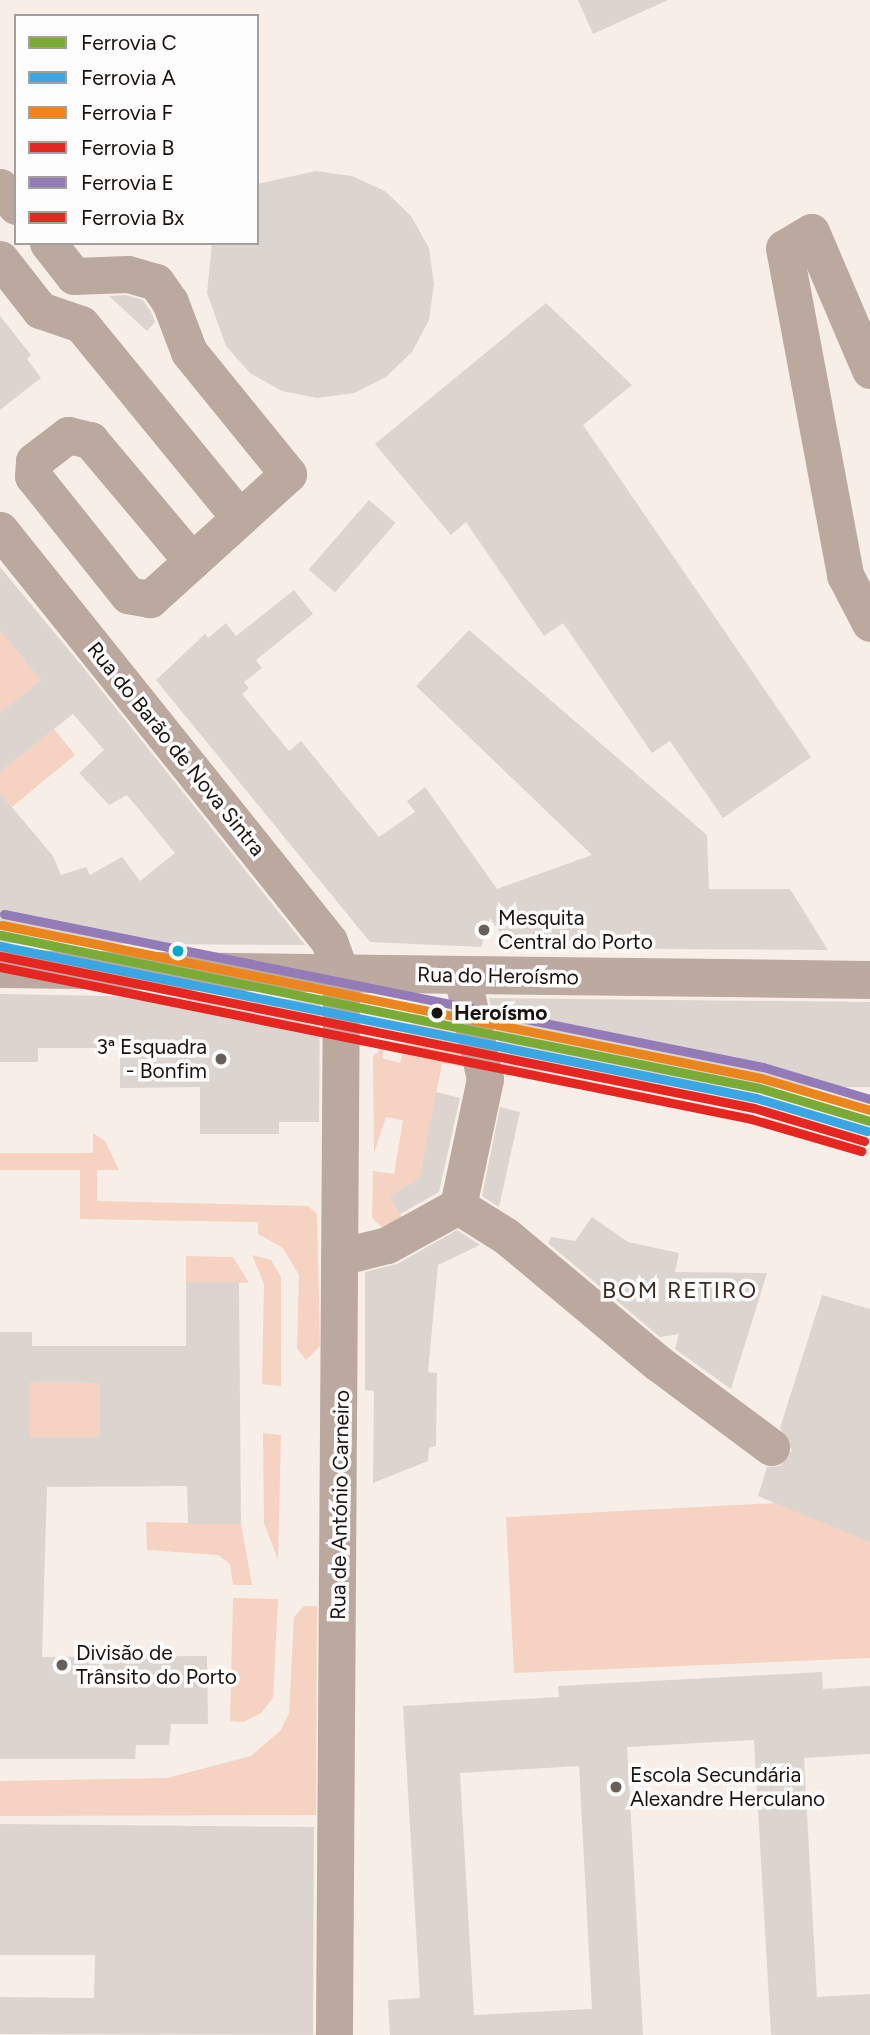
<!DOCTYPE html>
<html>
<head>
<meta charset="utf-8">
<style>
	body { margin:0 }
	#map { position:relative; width:870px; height:2035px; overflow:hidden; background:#f8eee8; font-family:Figtree,sans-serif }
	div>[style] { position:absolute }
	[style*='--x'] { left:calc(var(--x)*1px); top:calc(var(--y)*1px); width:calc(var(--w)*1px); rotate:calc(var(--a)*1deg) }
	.green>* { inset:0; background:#f5d2c1 }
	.building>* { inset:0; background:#dcd4cf; transform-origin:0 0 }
	.minor>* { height:37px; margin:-18.5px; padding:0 18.5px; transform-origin:18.5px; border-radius:18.5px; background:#bba9a0 }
	.major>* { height:38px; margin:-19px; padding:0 19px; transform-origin:19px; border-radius:19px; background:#bcaaa1 }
	.rail-1>* { height:9px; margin:-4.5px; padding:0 4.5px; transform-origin:4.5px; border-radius:4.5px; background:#7aab37 }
	.rail-2>* { height:9px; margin:-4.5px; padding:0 4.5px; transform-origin:4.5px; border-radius:4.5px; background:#3aa6e4 }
	.rail-3>* { height:9px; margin:-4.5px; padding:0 4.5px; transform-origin:4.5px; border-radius:4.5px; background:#eb851e }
	.rail-4>* { height:9px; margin:-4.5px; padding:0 4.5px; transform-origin:4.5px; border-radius:4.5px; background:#e62621 }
	.rail-5>* { height:9px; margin:-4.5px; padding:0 4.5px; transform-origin:4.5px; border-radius:4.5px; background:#937bb8 }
	.rail-6>* { height:9px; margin:-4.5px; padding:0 4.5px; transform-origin:4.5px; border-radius:4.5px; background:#e62621 }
	.dots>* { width:19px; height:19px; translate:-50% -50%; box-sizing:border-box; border:4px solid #fdfdfd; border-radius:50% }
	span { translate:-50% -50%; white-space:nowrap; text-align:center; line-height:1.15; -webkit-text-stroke:7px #fdfdfd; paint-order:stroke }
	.street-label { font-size:21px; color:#1a120e }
	.poi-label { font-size:21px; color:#1a120e }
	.left { translate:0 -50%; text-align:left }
	.right { translate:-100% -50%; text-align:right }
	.stop-label { font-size:21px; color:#1a120e; font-weight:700 }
	.neighbourhood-label { font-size:23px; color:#3b2a21; letter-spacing:2px }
	.legend { position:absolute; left:14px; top:14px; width:245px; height:231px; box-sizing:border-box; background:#fdfdfd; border:2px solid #a29f9d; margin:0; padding:9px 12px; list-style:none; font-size:21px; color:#1a120e }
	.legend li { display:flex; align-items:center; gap:14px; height:35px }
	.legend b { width:35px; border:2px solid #a29f9d }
</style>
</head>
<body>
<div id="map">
	<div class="green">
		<i style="clip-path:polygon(0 631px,41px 680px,0 713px)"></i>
		<i style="clip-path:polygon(54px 729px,75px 755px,12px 807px,0 793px,0 772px)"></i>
		<i style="clip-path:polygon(415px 1013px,458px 1029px,470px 1068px,442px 1063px,420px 1177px,389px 1197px,403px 1219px,382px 1227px,372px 1218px,373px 1171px,394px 1174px,403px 1120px,386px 1117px,374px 1153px,373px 1056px,385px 1046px,382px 1058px,400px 1063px)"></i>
		<i style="clip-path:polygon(93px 1133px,105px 1141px,119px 1170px,97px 1170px,97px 1201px,308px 1206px,317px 1214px,320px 1346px,306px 1360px,297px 1348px,299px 1275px,283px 1248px,258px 1234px,258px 1222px,80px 1219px,80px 1170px,0 1170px,0 1153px,93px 1153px)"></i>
		<i style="clip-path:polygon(252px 1255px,271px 1260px,281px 1277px,281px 1386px,262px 1384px,264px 1284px)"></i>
		<i style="clip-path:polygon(186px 1256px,233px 1257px,249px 1283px,186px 1282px)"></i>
		<i style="clip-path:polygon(30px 1382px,100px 1383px,100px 1410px,186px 1446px,30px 1437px)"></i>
		<i style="clip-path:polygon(263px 1433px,281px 1435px,278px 1560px,264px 1523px)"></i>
		<i style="clip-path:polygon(776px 1503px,870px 1540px,870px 1658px,514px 1673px,506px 1517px)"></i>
		<i style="clip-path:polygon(146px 1522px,241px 1524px,252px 1585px,233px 1585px,230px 1564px,218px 1555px,147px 1550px)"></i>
		<i style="clip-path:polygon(233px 1598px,278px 1599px,273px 1698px,261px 1713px,243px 1722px,230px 1721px)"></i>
		<i style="clip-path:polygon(304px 1606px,317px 1606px,316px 1815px,0 1816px,0 1781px,167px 1778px,251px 1756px,281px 1730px,289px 1713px,294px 1617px)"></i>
	</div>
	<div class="building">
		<i style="clip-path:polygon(578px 0,668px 0,593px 34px)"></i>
		<i style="clip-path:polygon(316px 171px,352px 176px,385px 191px,411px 216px,429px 248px,434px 284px,429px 320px,412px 352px,386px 377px,354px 393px,317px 398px,282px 391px,250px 373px,226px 346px,207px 293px,212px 243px,257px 243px,257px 184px)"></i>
		<i style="clip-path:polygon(125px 295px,143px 300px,151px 312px,155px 322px,147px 331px,109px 296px)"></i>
		<i style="clip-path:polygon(546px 303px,632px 385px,583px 425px,811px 757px,723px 818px,670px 741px,652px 753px,563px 623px,544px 636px,466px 522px,451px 535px,375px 444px)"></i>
		<i style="clip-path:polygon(0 316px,31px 355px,27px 359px,41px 378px,0 410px)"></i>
		<i style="left:369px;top:500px;width:35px;height:92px;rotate:41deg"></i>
		<i style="clip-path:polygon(0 567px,82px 666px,305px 945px,0 943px,0 793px,53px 856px,61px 875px,86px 867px,90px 875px,122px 857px,140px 881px,175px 853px,127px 795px,109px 805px,79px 773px,104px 750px,73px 714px,0 772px,0 713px,41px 680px,0 631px)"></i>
		<i style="clip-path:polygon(294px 590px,313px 614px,256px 660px,262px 668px,244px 682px,249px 688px,242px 694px,289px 751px,301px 741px,379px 837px,415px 812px,407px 801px,425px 787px,497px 889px,592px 855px,416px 686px,469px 630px,707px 835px,709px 889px,790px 889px,828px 950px,511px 948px,490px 918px,481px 947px,370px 942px,156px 680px,205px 634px,208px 638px,226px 623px,236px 636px)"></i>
		<i style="clip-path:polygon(0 994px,320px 1000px,319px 1122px,279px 1122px,279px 1134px,200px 1134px,200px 1087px,120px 1088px,120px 1048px,38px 1048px,38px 1062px,0 1062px)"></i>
		<i style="clip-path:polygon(489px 998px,870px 1002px,870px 1087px,732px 1088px,580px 1078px,580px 1070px,505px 1072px)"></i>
		<i style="clip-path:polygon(436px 1092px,460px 1098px,439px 1192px,400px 1214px,389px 1197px,420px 1177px)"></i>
		<i style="clip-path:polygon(500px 1107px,520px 1112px,499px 1207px,482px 1196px)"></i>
		<i style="clip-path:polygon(592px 1217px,628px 1242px,679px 1253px,675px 1272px,767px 1273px,731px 1389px,675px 1349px,679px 1334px,660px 1337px,548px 1243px,551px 1237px,575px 1241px)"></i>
		<i style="clip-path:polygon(457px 1230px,480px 1245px,438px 1265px,428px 1372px,437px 1373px,436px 1446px,429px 1448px,428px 1461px,373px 1483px,374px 1391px,365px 1390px,365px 1272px,397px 1264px)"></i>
		<i style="clip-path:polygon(evenodd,186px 1282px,239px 1282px,241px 1524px,188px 1524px,187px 1486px,47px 1487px,42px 1657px,207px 1656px,208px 1724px,171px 1724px,169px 1745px,136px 1745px,135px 1759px,0 1759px,0 1332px,32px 1332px,32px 1346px,186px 1346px,186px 1282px,30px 1382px,100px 1383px,100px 1437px,30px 1437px,30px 1382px)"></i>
		<i style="clip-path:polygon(822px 1295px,870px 1309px,870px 1542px,758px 1496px,767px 1467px,780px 1466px,792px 1450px,780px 1428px)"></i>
		<i style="clip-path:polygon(evenodd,822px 1672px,823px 1689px,870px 1686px,870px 1754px,804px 1758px,817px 1997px,870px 1994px,870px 2035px,771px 2035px,754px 1740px,627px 1747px,643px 2035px,390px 2035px,388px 2000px,420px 1998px,403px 1706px,559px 1697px,558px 1686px,822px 1672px,579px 1766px,592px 2009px,474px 2015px,460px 1773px,579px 1766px)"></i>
		<i style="clip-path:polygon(0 1824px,314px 1827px,313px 2035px,0 2034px,0 1997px,94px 1998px,95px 1955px,0 1955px)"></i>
	</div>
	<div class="minor">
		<i style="--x:0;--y:187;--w:25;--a:50"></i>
		<i style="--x:48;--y:243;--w:42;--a:51.8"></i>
		<i style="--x:74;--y:276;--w:54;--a:-2.1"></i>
		<i style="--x:128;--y:274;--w:29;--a:16"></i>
		<i style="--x:156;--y:282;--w:24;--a:55"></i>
		<i style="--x:170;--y:302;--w:53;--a:69.2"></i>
		<i style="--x:189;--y:352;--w:157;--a:50.9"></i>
		<i style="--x:288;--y:474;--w:130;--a:137.8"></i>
		<i style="--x:0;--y:259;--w:65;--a:51.9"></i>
		<i style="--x:40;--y:310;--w:43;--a:18.9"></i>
		<i style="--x:81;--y:324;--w:248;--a:50.7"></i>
		<i style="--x:870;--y:370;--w:150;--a:-113.1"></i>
		<i style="--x:811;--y:232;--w:31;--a:149"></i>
		<i style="--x:784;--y:248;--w:333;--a:79.4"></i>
		<i style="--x:845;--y:575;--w:54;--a:62.5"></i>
		<i style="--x:68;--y:435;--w:23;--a:13"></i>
		<i style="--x:90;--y:440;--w:158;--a:49.9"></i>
		<i style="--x:192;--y:561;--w:57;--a:137.9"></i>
		<i style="--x:150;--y:599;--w:22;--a:-170"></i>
		<i style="--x:128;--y:595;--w:152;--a:-128.6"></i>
		<i style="--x:33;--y:476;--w:15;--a:-86"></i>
		<i style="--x:34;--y:461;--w:43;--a:-37.4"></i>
		<i style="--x:0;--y:530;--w:526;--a:51.32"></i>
		<i style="--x:329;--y:941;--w:35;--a:70"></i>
		<i style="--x:341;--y:974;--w:1061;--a:90.38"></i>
		<i style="--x:458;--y:1206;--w:57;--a:32"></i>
		<i style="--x:506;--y:1236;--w:198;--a:39.9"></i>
		<i style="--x:658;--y:1363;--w:141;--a:36.6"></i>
		<i style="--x:343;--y:1256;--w:45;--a:-14"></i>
		<i style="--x:387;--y:1245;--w:81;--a:-28.8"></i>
		<i style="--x:458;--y:1206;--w:130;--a:-78"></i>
		<i style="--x:485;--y:1079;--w:107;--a:-102.5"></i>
	</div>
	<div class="major">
		<i style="--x:0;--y:969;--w:870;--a:0.72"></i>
	</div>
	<div class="rail-1">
		<i style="--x:0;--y:935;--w:774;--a:11.4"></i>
		<i style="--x:759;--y:1088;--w:116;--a:16.6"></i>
	</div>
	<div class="rail-2">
		<i style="--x:0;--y:946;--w:771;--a:11.37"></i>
		<i style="--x:756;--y:1098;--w:116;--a:16.6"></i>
	</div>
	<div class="rail-3">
		<i style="--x:2;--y:925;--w:774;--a:11.4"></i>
		<i style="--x:761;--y:1078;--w:114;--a:16.4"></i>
	</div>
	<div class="rail-4">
		<i style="--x:0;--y:956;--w:769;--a:11.4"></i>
		<i style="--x:754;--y:1108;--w:115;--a:16.7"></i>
	</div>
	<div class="rail-5">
		<i style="--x:4;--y:914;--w:774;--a:11.4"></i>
		<i style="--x:763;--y:1067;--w:112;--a:16.7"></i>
	</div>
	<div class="rail-6">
		<i style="--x:0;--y:967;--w:766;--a:11.44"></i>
		<i style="--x:751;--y:1119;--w:115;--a:16.2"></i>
	</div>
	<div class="dots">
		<i style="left:484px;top:930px;background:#685f5a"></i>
		<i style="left:178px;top:951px;background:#00a9ce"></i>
		<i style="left:437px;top:1013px;background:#1a120e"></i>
		<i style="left:221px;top:1059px;background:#685f5a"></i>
		<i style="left:62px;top:1665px;background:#685f5a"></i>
		<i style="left:616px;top:1787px;background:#685f5a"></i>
	</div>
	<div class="street-label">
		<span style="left:176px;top:749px;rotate:51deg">Rua do Barão de Nova Sintra</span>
		<span style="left:498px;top:976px;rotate:1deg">Rua do Heroísmo</span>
		<span style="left:340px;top:1505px;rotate:-89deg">Rua de António Carneiro</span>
	</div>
	<div class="poi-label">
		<span class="left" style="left:498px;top:930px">Mesquita<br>Central do Porto</span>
		<span class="right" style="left:207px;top:1059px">3ª Esquadra<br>- Bonfim</span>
		<span class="left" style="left:76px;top:1665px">Divisão de<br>Trânsito do Porto</span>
		<span class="left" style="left:630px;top:1787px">Escola Secundária<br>Alexandre Herculano</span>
	</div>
	<div class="stop-label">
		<span class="left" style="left:454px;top:1013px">Heroísmo</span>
	</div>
	<div class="neighbourhood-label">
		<span style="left:680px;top:1290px">BOM RETIRO</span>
	</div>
	<ul class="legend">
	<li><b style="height:9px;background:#7aab37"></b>Ferrovia C</li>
	<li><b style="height:9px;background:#3aa6e4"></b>Ferrovia A</li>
	<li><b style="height:9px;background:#eb851e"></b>Ferrovia F</li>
	<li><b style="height:9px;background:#e62621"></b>Ferrovia B</li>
	<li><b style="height:9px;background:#937bb8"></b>Ferrovia E</li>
	<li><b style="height:9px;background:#e62621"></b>Ferrovia Bx</li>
	</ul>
</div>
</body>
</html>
